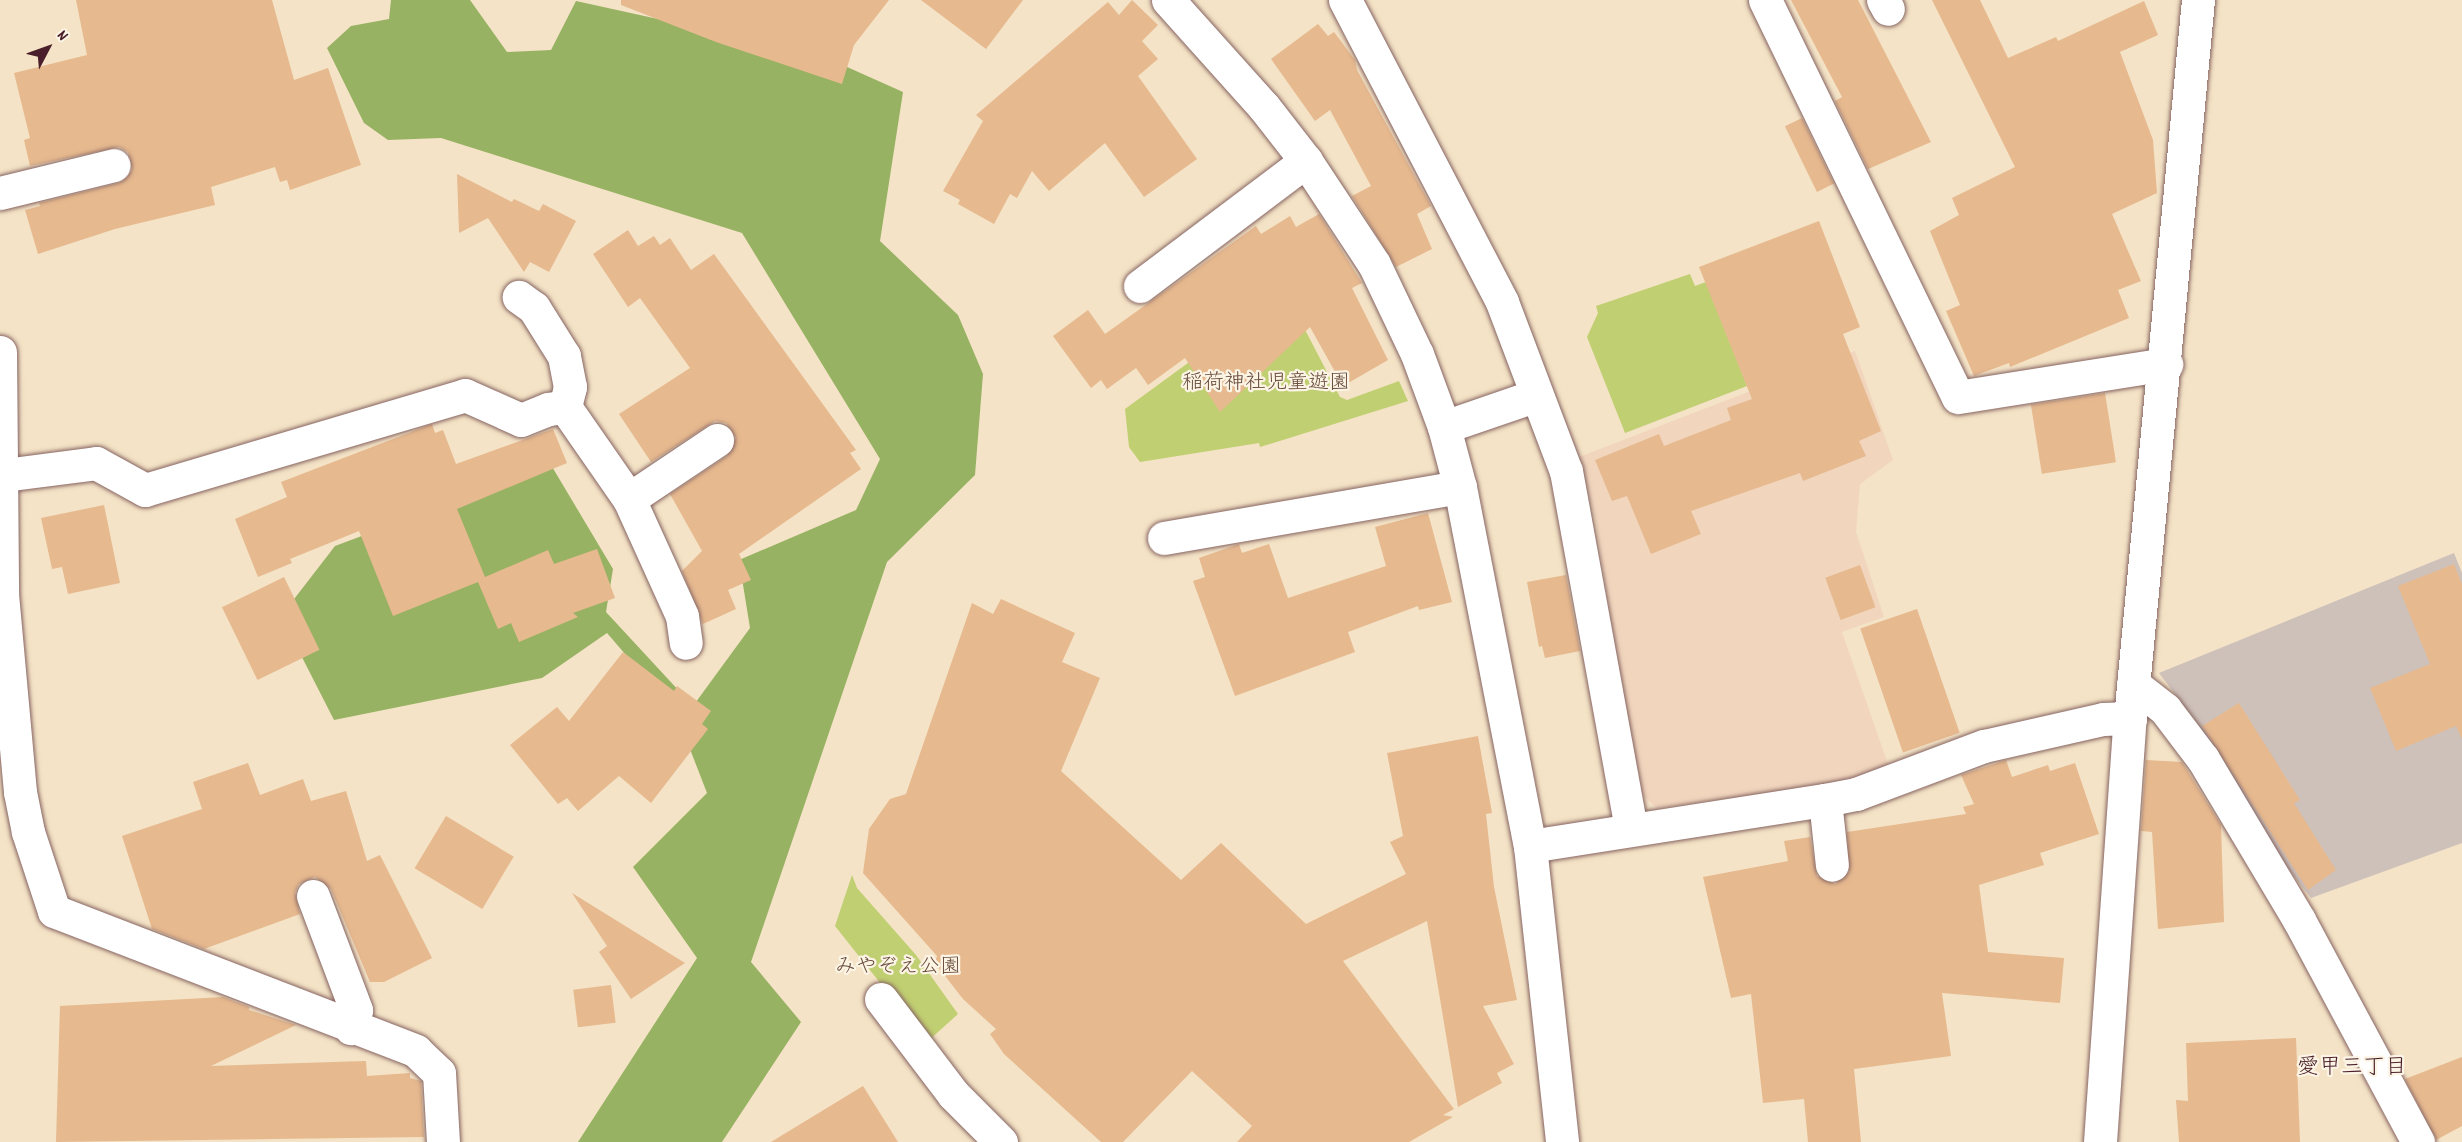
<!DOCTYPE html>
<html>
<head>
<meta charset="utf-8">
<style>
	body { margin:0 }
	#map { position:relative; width:2462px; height:1142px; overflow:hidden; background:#f4e3c6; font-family:Dekko,"Klee One",sans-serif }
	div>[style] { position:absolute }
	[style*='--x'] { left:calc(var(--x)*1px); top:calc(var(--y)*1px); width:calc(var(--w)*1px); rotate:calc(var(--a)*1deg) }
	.built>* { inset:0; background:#f1d5bd }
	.industrial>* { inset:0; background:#cec1ba }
	.green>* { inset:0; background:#c0cf71 }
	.forest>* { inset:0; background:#98b263 }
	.building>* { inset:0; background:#e6b98f; transform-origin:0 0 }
	.roads { filter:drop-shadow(0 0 2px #866461) drop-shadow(0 0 2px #866461) }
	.minor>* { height:33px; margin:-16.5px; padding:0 16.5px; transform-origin:16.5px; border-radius:16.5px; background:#fff }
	span { translate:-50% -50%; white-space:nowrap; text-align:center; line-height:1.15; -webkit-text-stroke:4.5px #fcf5e5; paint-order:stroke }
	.park-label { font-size:21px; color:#684b3c }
	.neighbourhood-label { font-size:22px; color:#4a1f2b }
	.north { position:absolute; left:18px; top:18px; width:60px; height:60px; -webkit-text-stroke:4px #fcf5e5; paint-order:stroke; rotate:49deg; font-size:16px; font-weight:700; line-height:24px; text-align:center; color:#4a1f2b }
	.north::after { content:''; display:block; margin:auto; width:21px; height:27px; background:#4a1f2b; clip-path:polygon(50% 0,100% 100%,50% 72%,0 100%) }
</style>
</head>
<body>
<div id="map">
	<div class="built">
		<i style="clip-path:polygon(1855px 351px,1893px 460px,1860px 484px,1856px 532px,1884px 617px,1842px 632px,1890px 770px,1857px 781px,1657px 808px,1638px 791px,1595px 517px,1579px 457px)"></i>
	</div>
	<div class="industrial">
		<i style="clip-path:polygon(2454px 553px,2462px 573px,2462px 843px,2311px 898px,2251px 821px,2201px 728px,2159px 673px)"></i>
	</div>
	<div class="green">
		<i style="clip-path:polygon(1690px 274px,1695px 286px,1706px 282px,1747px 386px,1625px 433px,1587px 337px,1598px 313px,1596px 306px)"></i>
		<i style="clip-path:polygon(1288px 297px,1340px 397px,1347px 400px,1399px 381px,1408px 401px,1260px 447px,1259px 443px,1140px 462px,1129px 447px,1125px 409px,1203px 352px)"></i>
		<i style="clip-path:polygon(852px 875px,857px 888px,916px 955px,958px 1014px,927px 1042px,835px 926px)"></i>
	</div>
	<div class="forest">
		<i style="clip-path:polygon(391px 0,470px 0,507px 52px,551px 50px,576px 1px,818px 54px,903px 92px,880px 241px,958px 315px,983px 374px,975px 475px,887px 562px,751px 962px,801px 1022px,722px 1142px,578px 1142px,697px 958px,633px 867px,707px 793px,676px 713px,607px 633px,542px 678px,334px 720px,281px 616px,335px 546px,551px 465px,613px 569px,606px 612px,693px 706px,750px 628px,739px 560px,856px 510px,880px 459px,742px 233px,441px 138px,388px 140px,364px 123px,327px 48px,351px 26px,389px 19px)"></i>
	</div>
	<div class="building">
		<i style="clip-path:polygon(76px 0,272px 0,294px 80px,328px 68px,361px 165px,290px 190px,287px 180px,280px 182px,275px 167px,211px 187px,215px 205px,115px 229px,38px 254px,25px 210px,40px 206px,39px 203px,119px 183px,132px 170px,128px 152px,119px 147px,30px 166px,24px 140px,30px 138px,14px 73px,87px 55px)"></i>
		<i style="clip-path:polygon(621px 0,889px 0,854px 45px,842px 84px,716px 42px,621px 5px)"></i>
		<i style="clip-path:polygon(921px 0,1023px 0,986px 49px)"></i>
		<i style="clip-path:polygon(1132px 0,1158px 25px,1142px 41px,1158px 59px,1138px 76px,1197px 159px,1144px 197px,1105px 143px,1049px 191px,1032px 171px,1017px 198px,1010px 194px,994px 224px,958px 204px,960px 200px,943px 191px,983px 121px,976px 115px,1108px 2px,1119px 15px)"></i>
		<i style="clip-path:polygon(1791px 0,1858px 0,1931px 142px,1868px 169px,1835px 101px,1842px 97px)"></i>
		<i style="clip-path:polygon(1932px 0,1980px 0,2008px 58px,2056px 37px,2058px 41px,2144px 1px,2158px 35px,2120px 52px,2153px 140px,2157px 193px,2112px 214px,2141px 281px,2118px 290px,2129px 318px,2010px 367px,2009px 363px,1974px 376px,1946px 311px,1960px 305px,1930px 231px,1959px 215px,1952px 198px,2015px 167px)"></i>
		<i style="clip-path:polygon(1318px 24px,1328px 36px,1334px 32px,1355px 60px,1357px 70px,1431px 206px,1417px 214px,1432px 249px,1396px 267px,1352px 196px,1371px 186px,1330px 110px,1315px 121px,1271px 59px)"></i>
		<i style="left:1802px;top:118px;width:73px;height:19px;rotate:64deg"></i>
		<i style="clip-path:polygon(457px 174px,512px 202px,514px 199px,539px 211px,543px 204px,576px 221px,549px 272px,530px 262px,524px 272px,488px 218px,459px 233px)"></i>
		<i style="clip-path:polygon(1319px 214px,1362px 283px,1352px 288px,1388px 360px,1343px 386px,1310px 327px,1220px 412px,1185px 358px,1148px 385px,1136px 368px,1107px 389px,1101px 380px,1091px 388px,1053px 336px,1088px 310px,1105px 334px,1256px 226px,1261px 234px,1290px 216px,1296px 227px)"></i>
		<i style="clip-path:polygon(1819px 221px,1860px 327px,1843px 334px,1881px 431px,1859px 441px,1866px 456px,1803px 481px,1800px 473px,1691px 511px,1701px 534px,1651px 554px,1627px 496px,1612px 501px,1595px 460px,1659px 434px,1664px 446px,1731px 420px,1727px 408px,1752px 399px,1699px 267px)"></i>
		<i style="clip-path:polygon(628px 230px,638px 246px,654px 236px,660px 245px,670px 238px,691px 270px,714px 254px,856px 450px,850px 453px,861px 469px,739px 554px,751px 580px,728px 590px,736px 609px,703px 624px,682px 571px,702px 551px,670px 494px,727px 456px,736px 438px,726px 423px,715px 421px,651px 462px,619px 414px,690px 368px,640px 298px,628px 307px,593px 254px)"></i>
		<i style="left:2105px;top:393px;width:70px;height:75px;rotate:81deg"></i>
		<i style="clip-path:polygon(432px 424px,435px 433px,443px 430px,456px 464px,553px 429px,567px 463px,457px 509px,485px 577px,548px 550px,554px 564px,597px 549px,615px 598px,573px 613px,578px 617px,519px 642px,511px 623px,498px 629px,478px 582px,393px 616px,359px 531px,290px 559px,292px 563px,258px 577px,235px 519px,287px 497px,281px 482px)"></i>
		<i style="clip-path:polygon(104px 505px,120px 583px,68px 594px,62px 567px,52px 569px,41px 518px)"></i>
		<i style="clip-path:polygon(1428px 513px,1452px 602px,1419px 610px,1418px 606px,1348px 632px,1355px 652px,1235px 696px,1193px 581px,1205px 577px,1199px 558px,1239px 544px,1242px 553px,1269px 544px,1288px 598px,1386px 566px,1375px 527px)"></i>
		<i style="clip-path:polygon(2454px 564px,2462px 584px,2462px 739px,2456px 726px,2396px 751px,2370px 688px,2430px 664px,2398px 586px)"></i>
		<i style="left:1860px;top:565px;width:45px;height:37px;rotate:70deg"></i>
		<i style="clip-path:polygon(1566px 575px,1580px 651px,1545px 658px,1542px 646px,1539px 647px,1527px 582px)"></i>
		<i style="left:284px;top:577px;width:81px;height:69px;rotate:64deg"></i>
		<i style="clip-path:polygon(1001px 599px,1075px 633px,1062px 662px,1100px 678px,1061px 771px,1181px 880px,1221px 843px,1306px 924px,1406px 874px,1390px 842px,1403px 836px,1387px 753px,1478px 736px,1492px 813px,1486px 814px,1494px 887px,1517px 1000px,1483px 1006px,1514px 1064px,1497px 1073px,1502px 1083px,1458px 1107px,1427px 921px,1343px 961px,1454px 1109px,1443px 1115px,1453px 1117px,1409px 1142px,1237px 1142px,1252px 1126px,1192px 1071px,1123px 1142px,1101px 1142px,1004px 1054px,990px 1034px,996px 1029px,963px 999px,935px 963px,937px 956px,863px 873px,869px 829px,890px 799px,906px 794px,972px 603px,993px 614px)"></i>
		<i style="left:1917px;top:609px;width:131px;height:60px;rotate:71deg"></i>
		<i style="clip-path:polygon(623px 652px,674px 691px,677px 686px,711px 711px,702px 724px,708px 729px,651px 803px,619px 776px,578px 811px,567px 798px,558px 804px,510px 745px,557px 707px,569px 721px)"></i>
		<i style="clip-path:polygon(2239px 703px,2300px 800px,2294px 803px,2336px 870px,2308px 890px,2202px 726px)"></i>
		<i style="clip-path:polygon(2006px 760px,2012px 777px,2048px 765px,2050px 771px,2075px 763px,2099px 834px,2040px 853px,2044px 865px,1979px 885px,1988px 952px,2064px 958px,2060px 1003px,1942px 993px,1951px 1056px,1854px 1069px,1861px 1142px,1808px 1142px,1804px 1099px,1763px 1103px,1751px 994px,1731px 998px,1703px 877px,1788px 861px,1784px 841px,1810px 837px,1817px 876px,1835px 884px,1849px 872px,1847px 832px,1966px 814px,1963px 807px,1974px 804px,1961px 775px)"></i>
		<i style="clip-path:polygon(2146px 760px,2182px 762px,2221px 825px,2224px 922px,2158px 929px,2152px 832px,2141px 831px)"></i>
		<i style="clip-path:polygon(248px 763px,260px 795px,303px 779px,311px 801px,346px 791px,367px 861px,380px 855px,432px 958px,384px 982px,370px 982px,331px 889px,315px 877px,299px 884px,295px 892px,300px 914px,204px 949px,152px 929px,122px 836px,202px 809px,193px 782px)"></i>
		<i style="left:446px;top:816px;width:79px;height:61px;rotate:31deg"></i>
		<i style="clip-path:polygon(572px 893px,685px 963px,631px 999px,599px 952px,607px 946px)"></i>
		<i style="left:611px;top:985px;width:38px;height:38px;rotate:83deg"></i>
		<i style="clip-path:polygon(223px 997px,249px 1007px,249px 1010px,296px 1025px,211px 1066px,366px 1061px,367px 1076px,410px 1073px,410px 1078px,421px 1081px,424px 1137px,56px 1142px,60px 1006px)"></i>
		<i style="clip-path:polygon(2296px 1038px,2300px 1142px,2179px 1142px,2176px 1100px,2188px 1101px,2186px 1043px)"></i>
		<i style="clip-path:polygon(2462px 1057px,2462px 1126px,2436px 1140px,2405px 1079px)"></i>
		<i style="clip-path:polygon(863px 1086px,898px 1142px,771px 1142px)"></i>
	</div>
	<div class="roads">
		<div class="minor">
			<i style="--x:1168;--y:0;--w:144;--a:48.1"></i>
			<i style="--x:1264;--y:107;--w:68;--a:52.1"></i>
			<i style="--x:1306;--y:161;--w:123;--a:56.6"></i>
			<i style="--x:1374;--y:264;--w:100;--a:64.5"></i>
			<i style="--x:1417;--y:354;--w:78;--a:69.7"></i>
			<i style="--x:1444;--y:427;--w:62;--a:75.1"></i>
			<i style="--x:1460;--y:487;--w:366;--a:79"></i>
			<i style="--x:1530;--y:846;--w:298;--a:83.8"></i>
			<i style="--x:1345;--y:0;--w:340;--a:62.5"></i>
			<i style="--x:1502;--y:302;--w:181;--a:69.3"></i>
			<i style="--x:1566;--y:471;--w:362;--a:79.7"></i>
			<i style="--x:1765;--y:0;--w:441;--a:64.1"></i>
			<i style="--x:1958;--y:397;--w:211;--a:-9"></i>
			<i style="--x:1883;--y:0;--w:10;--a:61"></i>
			<i style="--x:0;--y:193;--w:117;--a:-13.8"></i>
			<i style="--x:1140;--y:286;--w:208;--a:-37"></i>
			<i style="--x:0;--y:352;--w:242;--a:89.5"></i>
			<i style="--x:2;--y:594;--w:199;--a:84.8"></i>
			<i style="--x:20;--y:792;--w:41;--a:78.7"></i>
			<i style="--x:28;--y:832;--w:83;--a:71.8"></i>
			<i style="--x:54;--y:911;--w:388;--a:21.1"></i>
			<i style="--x:416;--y:1051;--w:32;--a:44"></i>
			<i style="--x:439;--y:1073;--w:69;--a:86.7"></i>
			<i style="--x:565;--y:407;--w:112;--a:55.2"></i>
			<i style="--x:629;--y:499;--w:106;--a:-33.8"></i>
			<i style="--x:1444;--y:427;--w:98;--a:-19"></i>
			<i style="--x:4;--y:475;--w:93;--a:-7.4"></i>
			<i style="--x:96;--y:463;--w:56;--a:28.9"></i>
			<i style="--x:145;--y:490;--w:334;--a:-16.5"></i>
			<i style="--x:465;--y:395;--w:61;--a:24.1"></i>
			<i style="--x:521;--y:420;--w:29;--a:-22"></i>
			<i style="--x:548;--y:409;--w:17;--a:-7"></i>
			<i style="--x:565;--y:407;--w:21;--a:-76"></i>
			<i style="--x:570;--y:387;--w:32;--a:-101"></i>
			<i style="--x:564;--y:356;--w:57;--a:-122"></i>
			<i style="--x:534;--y:308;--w:19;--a:-144"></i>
			<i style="--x:629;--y:499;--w:128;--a:65.6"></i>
			<i style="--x:682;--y:616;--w:27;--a:82"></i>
			<i style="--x:1164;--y:538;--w:300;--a:-9.8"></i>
			<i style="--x:2133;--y:684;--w:41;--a:38"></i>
			<i style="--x:2165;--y:709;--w:63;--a:52.8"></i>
			<i style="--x:2203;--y:759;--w:187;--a:59.2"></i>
			<i style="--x:2299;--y:920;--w:252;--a:61.8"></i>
			<i style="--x:1825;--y:800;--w:65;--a:83.9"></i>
			<i style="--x:1530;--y:846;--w:299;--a:-8.9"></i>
			<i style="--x:1825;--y:800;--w:32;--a:-11"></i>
			<i style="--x:1856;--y:794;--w:137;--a:-20.6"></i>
			<i style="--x:1984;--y:746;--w:122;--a:-12.8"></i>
			<i style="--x:2103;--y:719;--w:27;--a:-2"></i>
			<i style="--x:313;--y:896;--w:122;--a:69.3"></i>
			<i style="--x:356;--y:1010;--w:19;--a:106"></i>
			<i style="--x:881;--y:999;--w:119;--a:52.8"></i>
			<i style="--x:953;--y:1094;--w:68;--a:45"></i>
			<i style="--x:2100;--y:1142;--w:425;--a:-86"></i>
			<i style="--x:2130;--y:718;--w:721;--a:-84.59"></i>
		</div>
	</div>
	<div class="park-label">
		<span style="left:1266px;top:384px">稲荷神社児童遊園</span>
		<span style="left:898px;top:968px">みやぞえ公園</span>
	</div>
	<div class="neighbourhood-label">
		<span style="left:2352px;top:1069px">愛甲三丁目</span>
	</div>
	<div class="north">N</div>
</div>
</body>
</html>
